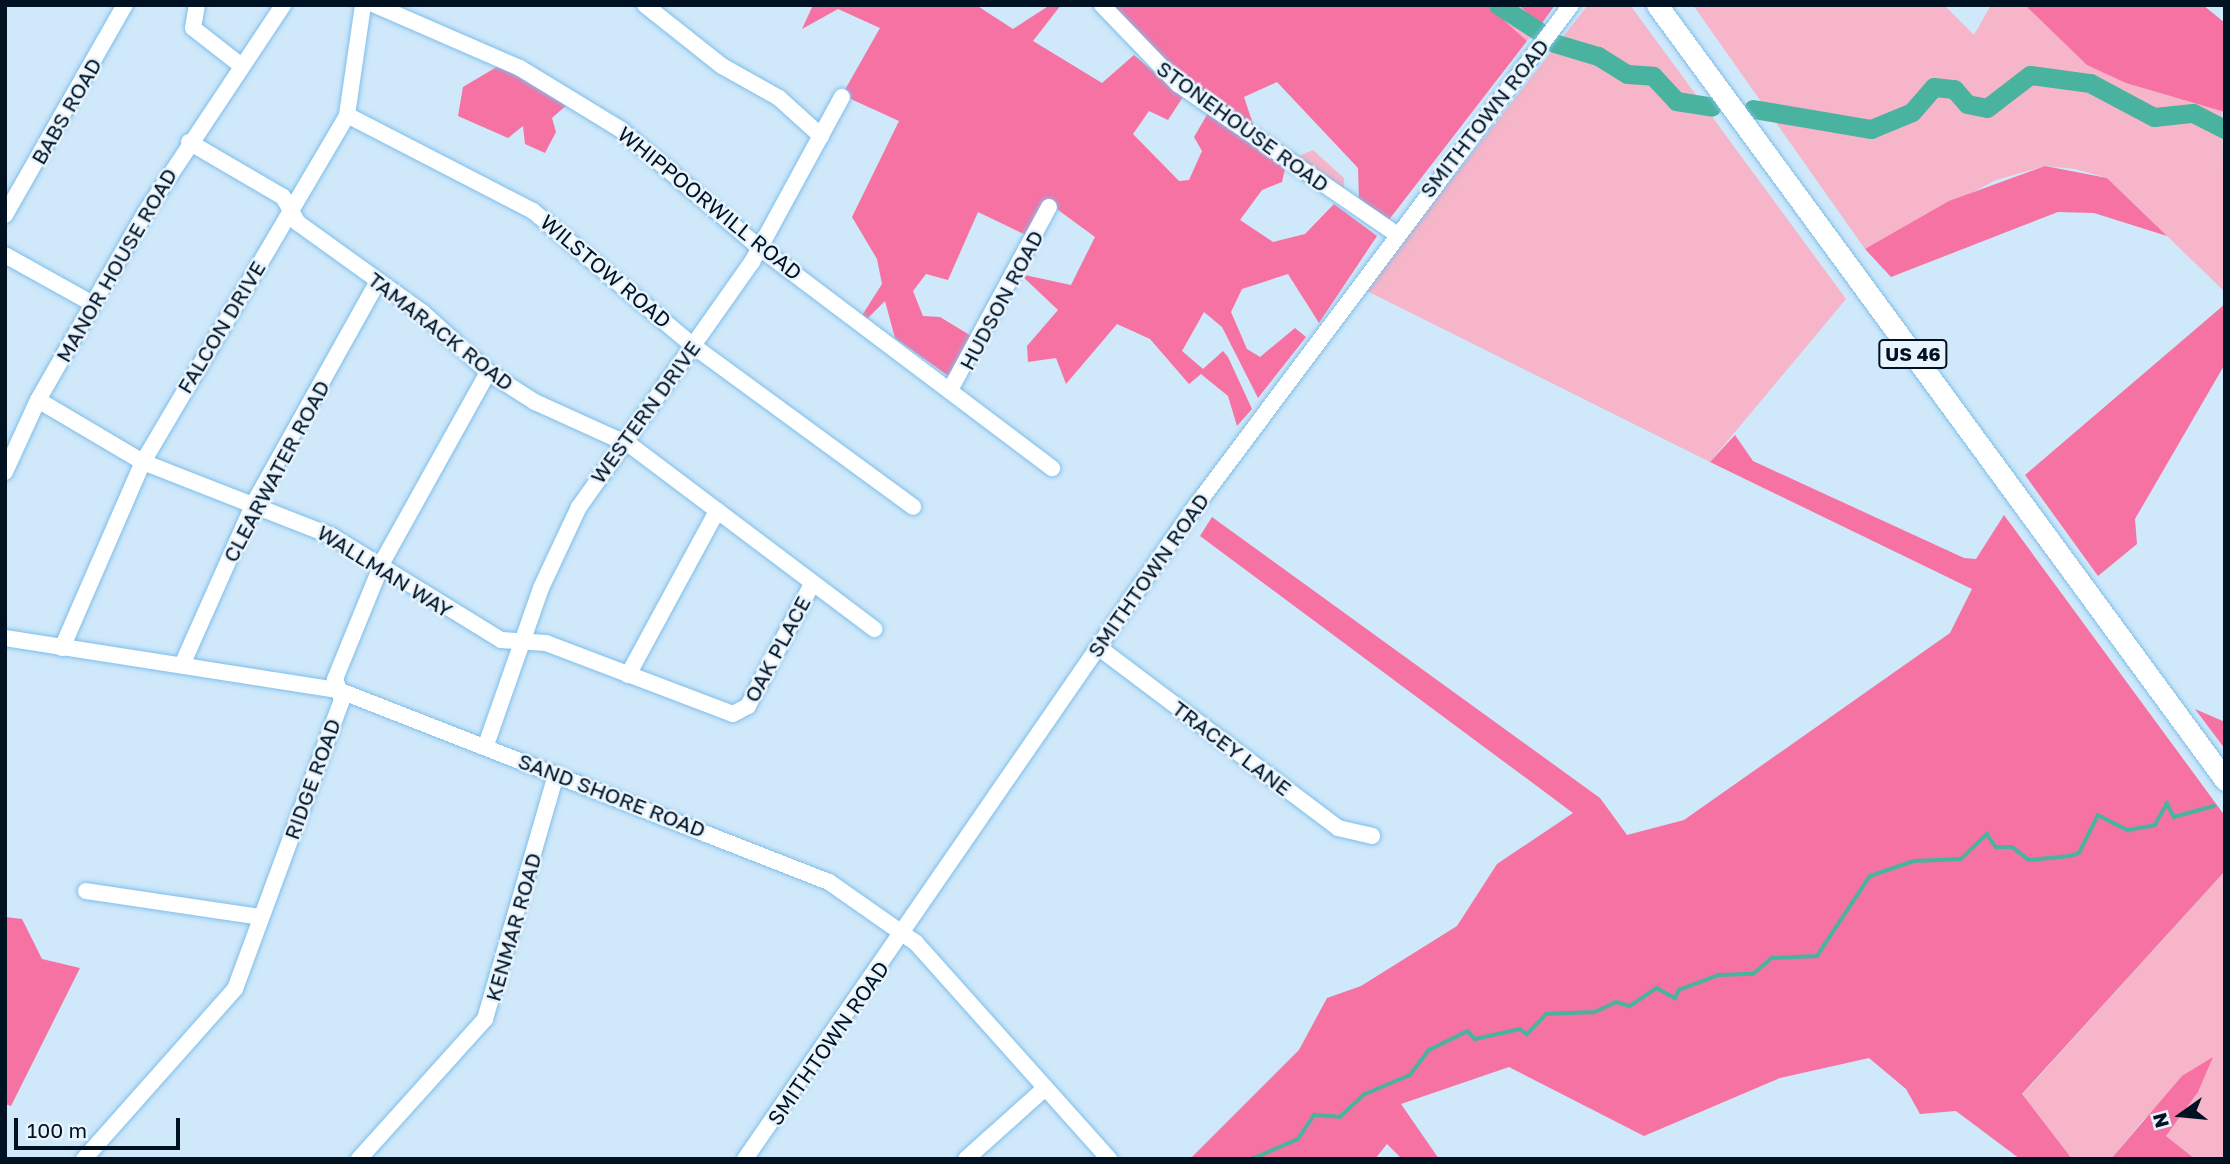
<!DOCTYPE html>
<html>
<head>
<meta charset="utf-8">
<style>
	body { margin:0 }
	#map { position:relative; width:2230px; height:1164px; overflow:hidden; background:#cfe8fa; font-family:"Golos Text",sans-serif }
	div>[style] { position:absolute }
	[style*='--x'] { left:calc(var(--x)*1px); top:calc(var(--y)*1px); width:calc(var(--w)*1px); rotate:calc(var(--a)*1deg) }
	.green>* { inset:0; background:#f6b5c8 }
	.forest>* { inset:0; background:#f672a2 }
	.stream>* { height:3.5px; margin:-1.75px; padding:0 1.75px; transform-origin:1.75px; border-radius:1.75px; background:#4ab3a0 }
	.river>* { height:19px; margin:-9.5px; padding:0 9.5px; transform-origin:9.5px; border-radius:9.5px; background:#4ab3a0 }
	.roads { filter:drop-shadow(0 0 2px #7ebeea) drop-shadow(0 0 2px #7ebeea) }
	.minor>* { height:16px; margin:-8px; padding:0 8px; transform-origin:8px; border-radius:8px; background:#fff }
	.major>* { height:21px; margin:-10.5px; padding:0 10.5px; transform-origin:10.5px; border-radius:10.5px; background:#fff }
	span { translate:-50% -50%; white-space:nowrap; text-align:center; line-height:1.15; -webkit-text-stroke:5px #e7f3fd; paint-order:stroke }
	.shield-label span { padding:2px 5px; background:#e7f3fd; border:2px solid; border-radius:5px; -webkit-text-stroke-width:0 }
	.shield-label { font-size:19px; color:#001222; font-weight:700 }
	.street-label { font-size:21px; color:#001222 }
	.frame { position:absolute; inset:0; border:7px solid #001222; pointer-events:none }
	.north { position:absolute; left:2146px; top:1080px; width:70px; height:70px; -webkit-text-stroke:5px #e7f3fd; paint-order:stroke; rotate:255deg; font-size:19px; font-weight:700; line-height:28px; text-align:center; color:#001222 }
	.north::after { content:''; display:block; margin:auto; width:24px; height:32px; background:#001222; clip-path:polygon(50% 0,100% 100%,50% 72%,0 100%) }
	.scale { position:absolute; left:14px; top:1118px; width:166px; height:32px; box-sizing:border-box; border:4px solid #001222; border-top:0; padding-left:9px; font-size:21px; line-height:24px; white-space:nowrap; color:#001222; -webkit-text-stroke:5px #e7f3fd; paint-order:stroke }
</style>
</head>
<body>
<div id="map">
	<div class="green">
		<i style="clip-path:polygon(1487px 5px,1519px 5px,1540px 26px,1527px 41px)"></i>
		<i style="clip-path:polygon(1588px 5px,1630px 5px,1846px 299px,1710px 462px,1365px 290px)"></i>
		<i style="clip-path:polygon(1693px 5px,1944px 5px,1974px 35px,1991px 5px,2025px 5px,2222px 110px,2225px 292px,2107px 178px,2075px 169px,2045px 166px,1996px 180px,1865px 249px)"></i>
		<i style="clip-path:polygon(1313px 150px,1344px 178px,1344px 190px,1297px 157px)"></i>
		<i style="clip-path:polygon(2225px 871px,2225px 1159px,2195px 1159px,2166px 1136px,2198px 1092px,2144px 1119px,2111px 1159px,2072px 1159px,2022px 1095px)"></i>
	</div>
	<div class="forest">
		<i style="clip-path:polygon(813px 5px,976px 5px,1013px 29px,1050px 5px,1061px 5px,1033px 41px,1102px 83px,1134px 55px,1183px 97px,1168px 120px,1149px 111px,1133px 134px,1179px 181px,1189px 180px,1202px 151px,1194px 137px,1208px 113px,1285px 169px,1282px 182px,1262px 190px,1240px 220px,1273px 242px,1305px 234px,1334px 204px,1377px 236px,1319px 323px,1288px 274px,1242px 289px,1231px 312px,1247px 349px,1260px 357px,1295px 328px,1306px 337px,1258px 398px,1222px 327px,1204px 312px,1182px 351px,1203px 369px,1223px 351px,1228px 357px,1252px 409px,1237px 426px,1228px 396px,1201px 374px,1189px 384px,1150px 339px,1117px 324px,1066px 384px,1056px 358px,1028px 362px,1027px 346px,1058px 310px,1020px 274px,1071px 285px,1095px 237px,1054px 207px,1032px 238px,978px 212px,948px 280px,926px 274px,913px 291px,923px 316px,940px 317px,973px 337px,956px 373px,947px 375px,895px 338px,885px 301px,866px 320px,861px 317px,882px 284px,877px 259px,852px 217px,899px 121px,842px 95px,880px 28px,838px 9px,802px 29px)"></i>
		<i style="clip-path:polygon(1108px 5px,1487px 5px,1527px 41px,1388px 221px,1359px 201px,1358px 168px,1277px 82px,1244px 97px,1255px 130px,1176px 78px)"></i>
		<i style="clip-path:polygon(1519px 5px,1555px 5px,1540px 26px)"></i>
		<i style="clip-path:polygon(2025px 5px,2203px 5px,2225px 23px,2225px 112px,2126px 83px,2087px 65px)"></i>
		<i style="clip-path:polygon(500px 65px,569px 103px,552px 118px,556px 132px,545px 153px,525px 144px,523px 126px,508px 138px,458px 116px,463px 87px)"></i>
		<i style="clip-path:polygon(2045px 166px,2107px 178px,2167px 236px,2094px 213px,2058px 212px,1891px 277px,1865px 249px,1949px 201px)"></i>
		<i style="clip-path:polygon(2225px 304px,2225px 364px,2135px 519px,2137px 544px,2098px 576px,2025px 475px)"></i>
		<i style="clip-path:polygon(1735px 435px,1753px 461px,1964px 558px,1976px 559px,2004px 515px,2225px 816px,2225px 871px,2022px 1094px,2072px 1159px,2020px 1159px,1956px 1111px,1920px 1114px,1906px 1089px,1869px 1058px,1780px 1078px,1644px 1136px,1509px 1067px,1401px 1104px,1439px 1159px,1402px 1159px,1387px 1144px,1375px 1159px,1190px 1159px,1299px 1050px,1327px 998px,1361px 986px,1457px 926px,1497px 864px,1573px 813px,1200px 536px,1212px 517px,1600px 798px,1627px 835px,1684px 820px,1950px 633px,1972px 589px,1710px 462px)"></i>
		<i style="clip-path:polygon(2195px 709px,2225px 722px,2225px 750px,2225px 749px)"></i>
		<i style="clip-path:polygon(5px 917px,22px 919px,42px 959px,80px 968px,11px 1106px,5px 1104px)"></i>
		<i style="clip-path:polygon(2213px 1057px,2198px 1092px,2166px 1136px,2195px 1159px,2111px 1159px,2182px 1076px)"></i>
	</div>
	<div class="stream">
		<i style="--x:1252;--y:1159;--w:50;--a:-23.5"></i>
		<i style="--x:1298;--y:1139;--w:29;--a:-56"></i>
		<i style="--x:1314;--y:1115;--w:26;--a:4"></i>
		<i style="--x:1340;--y:1117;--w:34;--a:-43"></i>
		<i style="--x:1365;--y:1094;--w:49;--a:-22.9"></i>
		<i style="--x:1410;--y:1075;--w:31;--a:-53"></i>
		<i style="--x:1429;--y:1050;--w:43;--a:-26"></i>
		<i style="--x:1468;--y:1031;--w:11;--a:49"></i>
		<i style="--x:1475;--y:1039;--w:46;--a:-12.5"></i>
		<i style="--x:1520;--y:1029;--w:9;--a:36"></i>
		<i style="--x:1527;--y:1034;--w:28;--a:-46"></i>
		<i style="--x:1546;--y:1014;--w:49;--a:-2.3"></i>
		<i style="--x:1595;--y:1012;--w:23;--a:-25"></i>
		<i style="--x:1616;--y:1002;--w:15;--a:16"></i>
		<i style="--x:1630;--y:1006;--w:32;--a:-34"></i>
		<i style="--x:1657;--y:988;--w:21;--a:29"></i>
		<i style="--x:1675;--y:998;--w:9;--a:-63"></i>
		<i style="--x:1679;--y:990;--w:43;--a:-20.6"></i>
		<i style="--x:1719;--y:975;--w:34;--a:-2"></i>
		<i style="--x:1753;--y:974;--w:25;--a:-40"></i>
		<i style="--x:1772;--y:958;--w:45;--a:-2.5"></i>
		<i style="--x:1817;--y:956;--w:96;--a:-56.5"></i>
		<i style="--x:1870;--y:876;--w:46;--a:-18.8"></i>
		<i style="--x:1914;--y:861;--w:47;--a:-2.4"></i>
		<i style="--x:1961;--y:859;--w:36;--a:-44"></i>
		<i style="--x:1987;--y:834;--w:16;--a:55"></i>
		<i style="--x:1996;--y:847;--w:16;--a:0"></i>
		<i style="--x:2012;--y:847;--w:21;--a:37"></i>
		<i style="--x:2029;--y:860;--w:41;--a:-5.6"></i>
		<i style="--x:2070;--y:856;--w:9;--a:-18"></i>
		<i style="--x:2079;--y:853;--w:42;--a:-63.4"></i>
		<i style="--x:2098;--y:815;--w:34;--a:27"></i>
		<i style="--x:2128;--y:830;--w:27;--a:-10"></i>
		<i style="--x:2155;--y:825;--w:25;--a:-61"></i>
		<i style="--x:2167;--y:803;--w:16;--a:63"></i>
		<i style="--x:2174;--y:817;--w:41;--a:-15.4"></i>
	</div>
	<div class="river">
		<i style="--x:1498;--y:5;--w:50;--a:32.7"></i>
		<i style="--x:1554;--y:43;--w:46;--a:16.5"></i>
		<i style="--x:1598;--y:56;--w:34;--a:32"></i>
		<i style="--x:1627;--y:74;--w:26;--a:4"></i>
		<i style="--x:1653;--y:76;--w:34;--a:47"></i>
		<i style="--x:1676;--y:101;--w:36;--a:9"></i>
		<i style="--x:1753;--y:109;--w:120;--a:9.6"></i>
		<i style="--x:1871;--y:129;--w:44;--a:-22.5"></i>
		<i style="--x:1912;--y:112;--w:33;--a:-49"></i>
		<i style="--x:1934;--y:87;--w:20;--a:6"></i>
		<i style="--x:1954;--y:89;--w:20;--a:49"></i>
		<i style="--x:1967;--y:104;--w:20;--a:11"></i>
		<i style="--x:1987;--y:108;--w:54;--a:-37.5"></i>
		<i style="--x:2030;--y:75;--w:61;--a:7.6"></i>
		<i style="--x:2090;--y:83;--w:72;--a:28"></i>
		<i style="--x:2154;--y:117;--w:39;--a:-6"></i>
		<i style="--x:2193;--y:113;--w:36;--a:27"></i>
	</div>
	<div class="roads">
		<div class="minor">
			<i style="--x:197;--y:5;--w:23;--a:100"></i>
			<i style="--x:193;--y:28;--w:58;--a:38"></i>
			<i style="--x:375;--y:5;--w:158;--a:23.5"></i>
			<i style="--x:520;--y:68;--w:117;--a:31.4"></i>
			<i style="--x:620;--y:129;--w:184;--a:40.4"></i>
			<i style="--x:760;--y:248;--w:366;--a:37"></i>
			<i style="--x:645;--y:5;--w:98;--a:38.4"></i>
			<i style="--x:722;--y:66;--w:65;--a:29.3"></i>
			<i style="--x:779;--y:98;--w:57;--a:42.1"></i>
			<i style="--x:1102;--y:5;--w:110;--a:46.1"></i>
			<i style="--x:1178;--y:84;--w:263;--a:34.5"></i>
			<i style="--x:347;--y:115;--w:209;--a:27.3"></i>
			<i style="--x:533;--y:211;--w:208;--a:40.1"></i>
			<i style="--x:692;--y:345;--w:274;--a:36.2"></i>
			<i style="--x:189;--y:142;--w:109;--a:30.3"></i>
			<i style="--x:283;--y:197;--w:30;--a:60"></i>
			<i style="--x:298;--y:223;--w:153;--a:35.7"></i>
			<i style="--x:422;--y:312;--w:89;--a:42.3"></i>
			<i style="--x:488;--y:372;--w:56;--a:32.6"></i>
			<i style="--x:535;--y:402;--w:104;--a:24.4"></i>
			<i style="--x:630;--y:445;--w:306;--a:37"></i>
			<i style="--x:5;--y:215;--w:242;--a:-60.3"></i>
			<i style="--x:5;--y:255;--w:101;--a:29.1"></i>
			<i style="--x:950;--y:390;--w:208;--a:-61.6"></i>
			<i style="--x:38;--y:400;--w:122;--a:30.6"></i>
			<i style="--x:143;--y:462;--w:203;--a:21.4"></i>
			<i style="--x:332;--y:536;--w:198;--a:31.6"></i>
			<i style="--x:501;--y:640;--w:45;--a:3.8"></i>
			<i style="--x:546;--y:643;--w:200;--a:20.8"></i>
			<i style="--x:733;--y:714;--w:17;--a:-28"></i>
			<i style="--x:748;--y:706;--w:138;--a:-62.3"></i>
			<i style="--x:5;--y:472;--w:79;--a:-65.4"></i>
			<i style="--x:38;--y:400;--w:215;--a:-60.2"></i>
			<i style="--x:145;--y:213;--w:250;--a:-56.4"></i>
			<i style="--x:5;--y:638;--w:337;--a:8.9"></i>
			<i style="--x:338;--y:690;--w:527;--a:21.36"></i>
			<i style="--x:829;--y:882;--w:106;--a:35"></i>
			<i style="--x:916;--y:943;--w:290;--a:48.2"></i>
			<i style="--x:1098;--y:647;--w:301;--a:37"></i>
			<i style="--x:1338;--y:828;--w:35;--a:13"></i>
			<i style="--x:62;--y:648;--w:203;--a:-66.5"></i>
			<i style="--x:143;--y:462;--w:403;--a:-59.5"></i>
			<i style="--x:347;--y:115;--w:111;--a:-81.7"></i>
			<i style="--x:182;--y:665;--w:177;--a:-66"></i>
			<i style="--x:254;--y:503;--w:254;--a:-60.8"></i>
			<i style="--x:628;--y:675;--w:187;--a:-61.5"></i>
			<i style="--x:486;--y:745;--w:166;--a:-70.7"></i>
			<i style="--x:541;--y:588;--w:89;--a:-64.9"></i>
			<i style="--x:579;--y:507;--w:300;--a:-54.8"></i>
			<i style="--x:752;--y:262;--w:188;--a:-61.4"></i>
			<i style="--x:86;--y:891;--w:176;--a:8.5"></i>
			<i style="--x:84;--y:1159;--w:227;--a:-48.4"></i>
			<i style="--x:235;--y:989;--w:308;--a:-69.7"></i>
			<i style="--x:342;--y:700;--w:22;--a:-108"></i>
			<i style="--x:335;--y:679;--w:130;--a:-67.8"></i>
			<i style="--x:384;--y:559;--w:214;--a:-60.9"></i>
			<i style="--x:359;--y:1159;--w:188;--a:-48"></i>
			<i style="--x:485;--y:1019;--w:255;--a:-73.8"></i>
			<i style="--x:745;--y:1159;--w:787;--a:-55.4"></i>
			<i style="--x:1192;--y:511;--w:632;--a:-53.17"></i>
			<i style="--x:966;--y:1159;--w:106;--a:-41.9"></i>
		</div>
		<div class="major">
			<i style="--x:1657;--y:5;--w:961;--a:53.76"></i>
		</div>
	</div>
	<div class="shield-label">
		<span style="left:1913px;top:354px">US 46</span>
	</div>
	<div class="street-label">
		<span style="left:66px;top:111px;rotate:-60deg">BABS ROAD</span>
		<span style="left:1484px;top:118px;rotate:-52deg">SMITHTOWN ROAD</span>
		<span style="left:1243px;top:126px;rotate:36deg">STONEHOUSE ROAD</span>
		<span style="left:710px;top:203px;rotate:39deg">WHIPPOORWILL ROAD</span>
		<span style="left:116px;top:265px;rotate:-60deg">MANOR HOUSE ROAD</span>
		<span style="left:606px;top:271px;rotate:40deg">WILSTOW ROAD</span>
		<span style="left:1001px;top:300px;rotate:-62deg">HUDSON ROAD</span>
		<span style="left:221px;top:327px;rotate:-59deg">FALCON DRIVE</span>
		<span style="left:441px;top:331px;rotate:38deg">TAMARACK ROAD</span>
		<span style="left:645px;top:412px;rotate:-54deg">WESTERN DRIVE</span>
		<span style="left:276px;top:471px;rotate:-62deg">CLEARWATER ROAD</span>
		<span style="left:385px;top:571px;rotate:32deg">WALLMAN WAY</span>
		<span style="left:1148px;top:575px;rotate:-55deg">SMITHTOWN ROAD</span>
		<span style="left:777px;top:649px;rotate:-62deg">OAK PLACE</span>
		<span style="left:1232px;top:748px;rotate:37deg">TRACEY LANE</span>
		<span style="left:312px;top:779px;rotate:-70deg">RIDGE ROAD</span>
		<span style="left:612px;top:795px;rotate:21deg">SAND SHORE ROAD</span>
		<span style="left:513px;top:927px;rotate:-74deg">KENMAR ROAD</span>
		<span style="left:828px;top:1043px;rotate:-55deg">SMITHTOWN ROAD</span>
	</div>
	<div class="frame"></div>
	<div class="north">N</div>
	<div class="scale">100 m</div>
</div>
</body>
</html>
